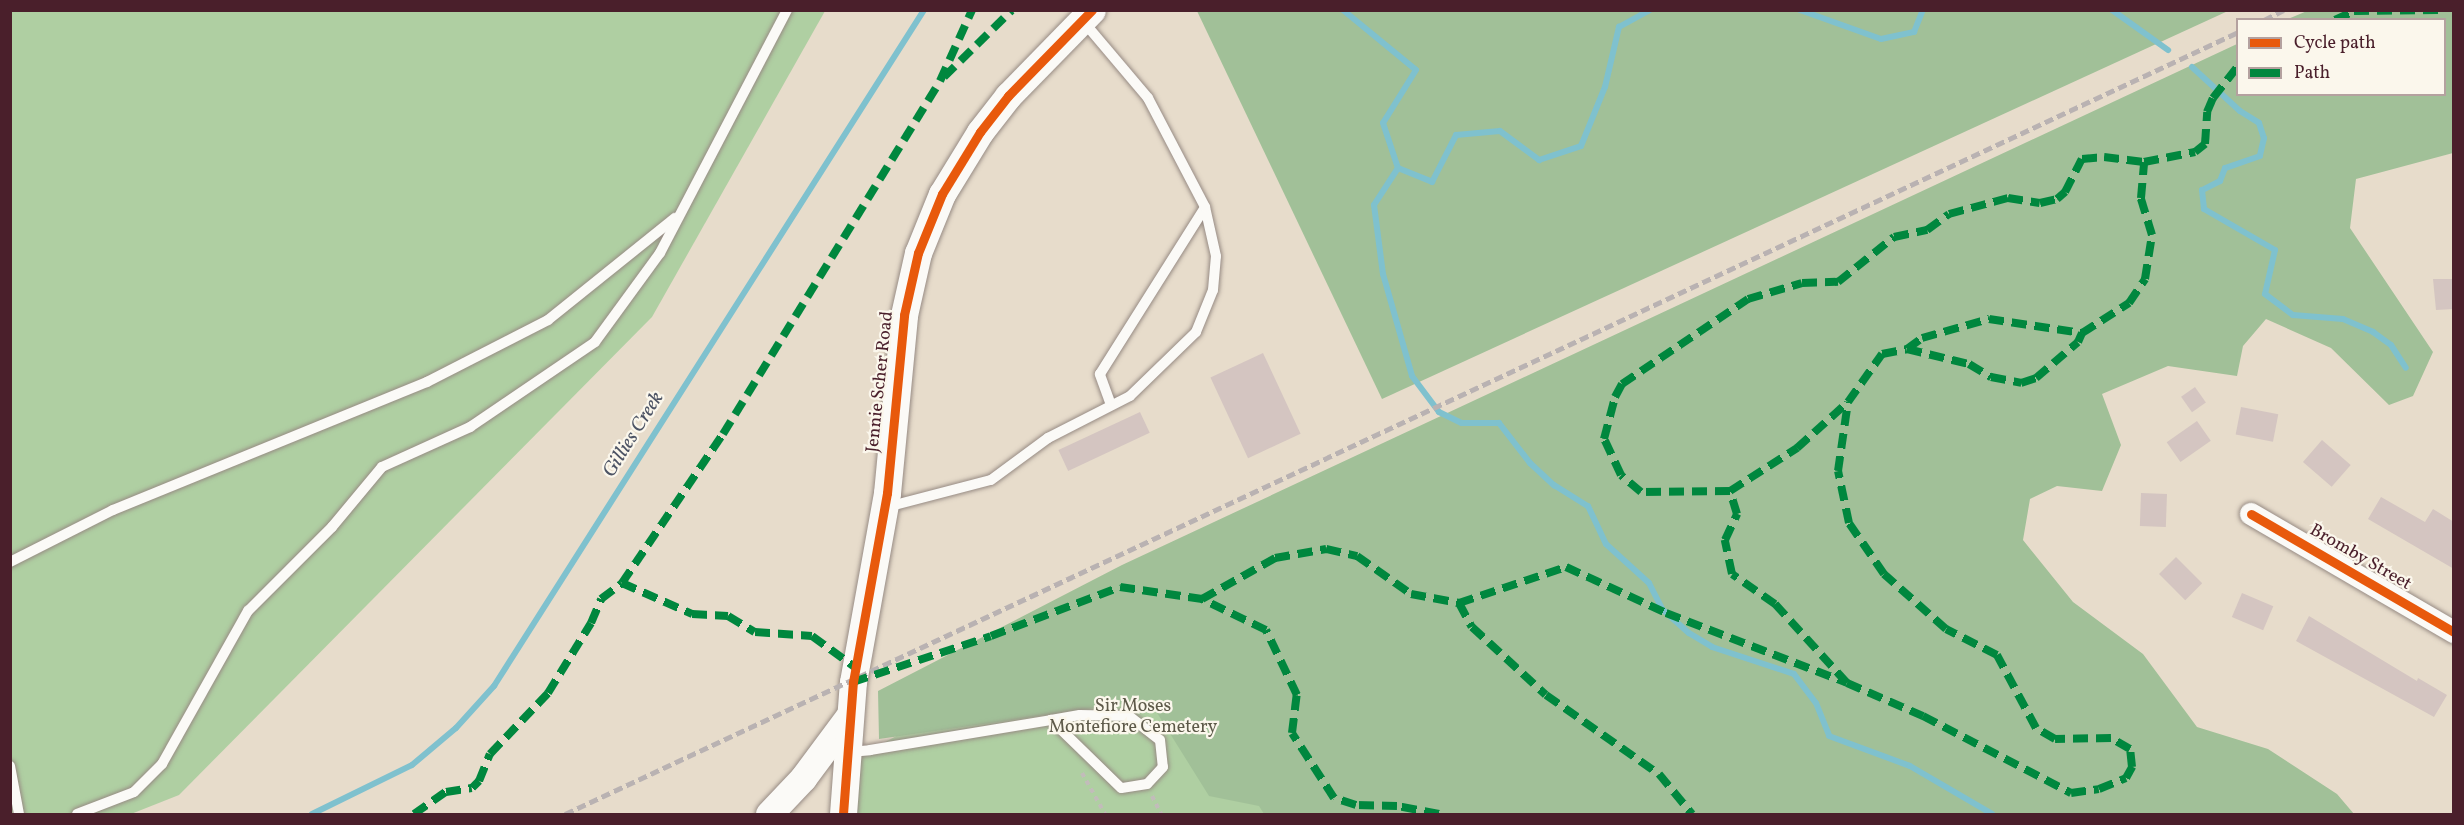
<!DOCTYPE html>
<html>
<head>
<meta charset="utf-8">
<style>
	body { margin:0 }
	#map { position:relative; width:2464px; height:825px; overflow:hidden; background:#e7dccb; font-family:Vollkorn,serif }
	div>[style] { position:absolute }
	[style*='--x'] { left:calc(var(--x)*1px); top:calc(var(--y)*1px); width:calc(var(--w)*1px); rotate:calc(var(--a)*1deg) }
	.green>* { inset:0; background:#afcfa2 }
	.forest>* { inset:0; background:#a1c098 }
	.stream>* { height:6px; margin:-3px; padding:0 3px; transform-origin:3px; border-radius:3px; background:#7fc1ce }
	.building>* { inset:0; background:#d4c5c1; transform-origin:0 0 }
	.path>* { height:4px; margin-top:-2px; transform-origin:0; background:repeating-linear-gradient(90deg,#c2bcba 0 4.5px,transparent 0 9px) }
	.roads { filter:drop-shadow(0 0 2px #978b84) drop-shadow(0 0 2px #978b84) }
	.service>* { height:10px; margin:-5px; padding:0 5px; transform-origin:5px; border-radius:5px; background:#fbfaf7 }
	.minor>* { height:22px; margin:-11px; padding:0 11px; transform-origin:11px; border-radius:11px; background:#fbfaf7 }
	.tertiary>* { height:27px; margin:-13.5px; padding:0 13.5px; transform-origin:13.5px; border-radius:13.5px; background:#fbfaf7 }
	.rail>* { height:4.5px; margin-top:-2.25px; transform-origin:0; background:repeating-linear-gradient(90deg,#b9b2b2 0 9px,transparent 0 13.5px) }
	.quiet>* { height:8px; margin-top:-4px; transform-origin:0; background:repeating-linear-gradient(90deg,#00873e 0 15px,transparent 0 23px) }
	.cycleway>* { height:9px; margin:-4.5px; padding:0 4.5px; transform-origin:4.5px; border-radius:4.5px; background:#e8590c }
	span { translate:-50% -50%; white-space:nowrap; text-align:center; line-height:1.15; -webkit-text-stroke:4.5px #fbf7ec; paint-order:stroke }
	.street-label { font-size:18px; color:#4a1f2b }
	.park-label { font-size:18px; color:#5d5949 }
	.water-label { font-size:20px; color:#4d5465; font-style:italic }
	.frame { position:absolute; inset:0; border:12px solid #4a1f2b; pointer-events:none }
	.legend { position:absolute; left:2236px; top:18px; width:210px; height:78px; box-sizing:border-box; background:#fbf7ec; border:2px solid #b4a19f; margin:0; padding:8px 10px; list-style:none; font-size:18px; color:#4a1f2b }
	.legend li { display:flex; align-items:center; gap:12px; height:30px }
	.legend b { width:30px; border:2px solid #b4a19f }
</style>
</head>
<body>
<div id="map">
	<div class="green">
		<i style="clip-path:polygon(10px 11px,825px 11px,652px 317px,179px 795px,131px 814px,11px 814px)"></i>
		<i style="clip-path:polygon(1172px 586px,1297px 814px,850px 814px,854px 759px)"></i>
	</div>
	<div class="forest">
		<i style="clip-path:polygon(1197px 11px,2228px 11px,1382px 399px)"></i>
		<i style="clip-path:polygon(2307px 11px,2453px 11px,2453px 153px,2356px 179px,2350px 228px,2433px 352px,2413px 396px,2389px 405px,2331px 348px,2266px 319px,2243px 346px,2237px 376px,2168px 366px,2102px 394px,2121px 445px,2102px 491px,2057px 486px,2030px 499px,2023px 540px,2073px 602px,2143px 654px,2197px 727px,2268px 749px,2337px 794px,2354px 814px,1264px 814px,1259px 806px,1209px 796px,1149px 700px,879px 739px,878px 691px,1122px 565px,2237px 44px,2238px 94px,2444px 94px,2444px 20px,2288px 19px)"></i>
	</div>
	<div class="stream">
		<i style="--x:1343;--y:10;--w:94;--a:39.4"></i>
		<i style="--x:1416;--y:70;--w:62;--a:121.9"></i>
		<i style="--x:1383;--y:123;--w:47;--a:71.6"></i>
		<i style="--x:1398;--y:168;--w:37;--a:22"></i>
		<i style="--x:1432;--y:182;--w:53;--a:-62.9"></i>
		<i style="--x:1456;--y:135;--w:44;--a:-5.2"></i>
		<i style="--x:1500;--y:131;--w:49;--a:36.6"></i>
		<i style="--x:1539;--y:160;--w:44;--a:-18.4"></i>
		<i style="--x:1581;--y:146;--w:64;--a:-67.9"></i>
		<i style="--x:1605;--y:87;--w:62;--a:-76.9"></i>
		<i style="--x:1619;--y:27;--w:35;--a:-29"></i>
		<i style="--x:1800;--y:10;--w:86;--a:19.7"></i>
		<i style="--x:1881;--y:39;--w:34;--a:-12"></i>
		<i style="--x:1914;--y:32;--w:24;--a:-68"></i>
		<i style="--x:2112;--y:10;--w:69;--a:35.5"></i>
		<i style="--x:2192;--y:67;--w:65;--a:42.5"></i>
		<i style="--x:2240;--y:111;--w:22;--a:32"></i>
		<i style="--x:2259;--y:123;--w:16;--a:72"></i>
		<i style="--x:2264;--y:138;--w:18;--a:103"></i>
		<i style="--x:2260;--y:156;--w:37;--a:161"></i>
		<i style="--x:2225;--y:168;--w:14;--a:111"></i>
		<i style="--x:2220;--y:181;--w:20;--a:153"></i>
		<i style="--x:2202;--y:190;--w:19;--a:84"></i>
		<i style="--x:2204;--y:209;--w:82;--a:30"></i>
		<i style="--x:2275;--y:250;--w:45;--a:102.8"></i>
		<i style="--x:2265;--y:294;--w:35;--a:37"></i>
		<i style="--x:2293;--y:315;--w:50;--a:4.6"></i>
		<i style="--x:2343;--y:319;--w:33;--a:23"></i>
		<i style="--x:2373;--y:332;--w:22;--a:36"></i>
		<i style="--x:2391;--y:345;--w:27;--a:57"></i>
		<i style="--x:1398;--y:168;--w:44;--a:123"></i>
		<i style="--x:1374;--y:205;--w:70;--a:82.6"></i>
		<i style="--x:1383;--y:274;--w:106;--a:74.1"></i>
		<i style="--x:1412;--y:376;--w:45;--a:53.1"></i>
		<i style="--x:1439;--y:412;--w:25;--a:26"></i>
		<i style="--x:1462;--y:423;--w:37;--a:0"></i>
		<i style="--x:1499;--y:423;--w:51;--a:52.2"></i>
		<i style="--x:1530;--y:463;--w:33;--a:43"></i>
		<i style="--x:1554;--y:485;--w:40;--a:32"></i>
		<i style="--x:1588;--y:506;--w:42;--a:64.7"></i>
		<i style="--x:1606;--y:544;--w:58;--a:42.2"></i>
		<i style="--x:1649;--y:583;--w:29;--a:63"></i>
		<i style="--x:1662;--y:609;--w:36;--a:42"></i>
		<i style="--x:1689;--y:633;--w:27;--a:31"></i>
		<i style="--x:1712;--y:647;--w:86;--a:18.2"></i>
		<i style="--x:1794;--y:674;--w:36;--a:53"></i>
		<i style="--x:1816;--y:703;--w:35;--a:68"></i>
		<i style="--x:1829;--y:736;--w:86;--a:20.3"></i>
		<i style="--x:1910;--y:766;--w:95;--a:30.3"></i>
		<i style="--x:312;--y:814;--w:111;--a:-26.1"></i>
		<i style="--x:412;--y:765;--w:57;--a:-40.1"></i>
		<i style="--x:456;--y:728;--w:57;--a:-47.9"></i>
		<i style="--x:494;--y:686;--w:801;--a:-57.54"></i>
	</div>
	<div class="building">
		<i style="clip-path:polygon(2433px 279px,2454px 279px,2454px 309px,2436px 310px)"></i>
		<i style="left:1263px;top:353px;width:89px;height:58px;rotate:65deg"></i>
		<i style="left:2195px;top:387px;width:19px;height:17px;rotate:55deg"></i>
		<i style="left:2241px;top:407px;width:38px;height:28px;rotate:11deg"></i>
		<i style="left:1140px;top:412px;width:23px;height:90px;rotate:65deg"></i>
		<i style="left:2197px;top:421px;width:24px;height:37px;rotate:55deg"></i>
		<i style="left:2322px;top:440px;width:38px;height:29px;rotate:41deg"></i>
		<i style="left:2141px;top:493px;width:26px;height:33px;rotate:2deg"></i>
		<i style="clip-path:polygon(2381px 497px,2425px 522px,2433px 509px,2454px 522px,2454px 569px,2368px 519px)"></i>
		<i style="left:2176px;top:557px;width:37px;height:24px;rotate:45deg"></i>
		<i style="left:2242px;top:593px;width:34px;height:26px;rotate:23deg"></i>
		<i style="clip-path:polygon(2309px 616px,2417px 681px,2418px 678px,2447px 695px,2434px 717px,2296px 641px)"></i>
	</div>
	<div class="path">
		<i style="--x:1082;--y:773;--w:47;--a:60.7"></i>
		<i style="--x:1152;--y:796;--w:20;--a:63"></i>
	</div>
	<div class="roads">
		<div class="service">
			<i style="--x:1111;--y:405;--w:33;--a:-110"></i>
			<i style="--x:1100;--y:374;--w:197;--a:-57.8"></i>
			<i style="--x:887;--y:507;--w:107;--a:-14.6"></i>
			<i style="--x:991;--y:480;--w:71;--a:-36.4"></i>
			<i style="--x:1048;--y:438;--w:92;--a:-27.1"></i>
			<i style="--x:1130;--y:396;--w:92;--a:-44.1"></i>
			<i style="--x:1196;--y:332;--w:45;--a:-68"></i>
			<i style="--x:1213;--y:290;--w:34;--a:-85"></i>
			<i style="--x:1216;--y:256;--w:50;--a:-102.7"></i>
			<i style="--x:1205;--y:207;--w:123;--a:-117.6"></i>
			<i style="--x:1148;--y:98;--w:101;--a:-130.2"></i>
			<i style="--x:10;--y:562;--w:115;--a:-26.8"></i>
			<i style="--x:113;--y:510;--w:339;--a:-22.2"></i>
			<i style="--x:427;--y:382;--w:136;--a:-27.1"></i>
			<i style="--x:548;--y:320;--w:163;--a:-38.8"></i>
			<i style="--x:849;--y:752;--w:21;--a:-5"></i>
			<i style="--x:870;--y:750;--w:183;--a:-9.4"></i>
			<i style="--x:1051;--y:720;--w:29;--a:-10"></i>
			<i style="--x:1080;--y:715;--w:49;--a:1.2"></i>
			<i style="--x:1129;--y:716;--w:39;--a:38"></i>
			<i style="--x:1160;--y:740;--w:27;--a:84"></i>
			<i style="--x:1163;--y:767;--w:23;--a:133"></i>
			<i style="--x:1147;--y:784;--w:26;--a:171"></i>
			<i style="--x:1121;--y:788;--w:98;--a:-135.8"></i>
			<i style="--x:10;--y:766;--w:49;--a:79.4"></i>
			<i style="--x:77;--y:814;--w:61;--a:-21.1"></i>
			<i style="--x:134;--y:792;--w:40;--a:-45"></i>
			<i style="--x:162;--y:764;--w:176;--a:-60.7"></i>
			<i style="--x:248;--y:611;--w:119;--a:-45"></i>
			<i style="--x:332;--y:527;--w:78;--a:-50.2"></i>
			<i style="--x:382;--y:467;--w:97;--a:-24.4"></i>
			<i style="--x:470;--y:427;--w:151;--a:-34.2"></i>
			<i style="--x:595;--y:342;--w:110;--a:-53.9"></i>
			<i style="--x:660;--y:253;--w:274;--a:-62.4"></i>
		</div>
		<div class="minor">
			<i style="--x:2251;--y:514;--w:235;--a:30.2"></i>
		</div>
		<div class="tertiary">
			<i style="--x:769;--y:814;--w:50;--a:-46.6"></i>
			<i style="--x:803;--y:778;--w:77;--a:-53.4"></i>
			<i style="--x:843;--y:814;--w:132;--a:-85.7"></i>
			<i style="--x:853;--y:682;--w:192;--a:-79.8"></i>
			<i style="--x:887;--y:493;--w:179;--a:-84.5"></i>
			<i style="--x:904;--y:315;--w:64;--a:-77.3"></i>
			<i style="--x:918;--y:253;--w:64;--a:-67.9"></i>
			<i style="--x:942;--y:194;--w:73;--a:-58.5"></i>
			<i style="--x:980;--y:132;--w:46;--a:-52.1"></i>
			<i style="--x:1008;--y:96;--w:120;--a:-45.7"></i>
		</div>
	</div>
	<div class="rail">
		<i style="--x:2264;--y:20;--w:22;--a:-27"></i>
		<i style="--x:565;--y:814;--w:1847;--a:-25.05"></i>
	</div>
	<div class="quiet">
		<i style="--x:2335;--y:20;--w:21;--a:-25"></i>
		<i style="--x:2354;--y:11;--w:85;--a:-0.7"></i>
		<i style="--x:944;--y:77;--w:95;--a:-44.6"></i>
		<i style="--x:1907;--y:349;--w:19;--a:-36"></i>
		<i style="--x:1922;--y:338;--w:70;--a:-15.8"></i>
		<i style="--x:1989;--y:319;--w:94;--a:8.6"></i>
		<i style="--x:1730;--y:491;--w:80;--a:-32.7"></i>
		<i style="--x:1797;--y:448;--w:69;--a:-42"></i>
		<i style="--x:622;--y:583;--w:180;--a:-55.9"></i>
		<i style="--x:723;--y:434;--w:414;--a:-58.4"></i>
		<i style="--x:940;--y:81;--w:78;--a:-65.7"></i>
		<i style="--x:1459;--y:603;--w:27;--a:62"></i>
		<i style="--x:1472;--y:627;--w:100;--a:42.6"></i>
		<i style="--x:1546;--y:695;--w:138;--a:35"></i>
		<i style="--x:1659;--y:774;--w:52;--a:50.5"></i>
		<i style="--x:853;--y:682;--w:145;--a:-18.4"></i>
		<i style="--x:991;--y:636;--w:138;--a:-20.8"></i>
		<i style="--x:1120;--y:587;--w:83;--a:8.3"></i>
		<i style="--x:1847;--y:683;--w:83;--a:23.5"></i>
		<i style="--x:1923;--y:716;--w:167;--a:27.5"></i>
		<i style="--x:2071;--y:793;--w:28;--a:-8"></i>
		<i style="--x:2099;--y:789;--w:29;--a:-22"></i>
		<i style="--x:2126;--y:778;--w:13;--a:-61"></i>
		<i style="--x:2132;--y:767;--w:18;--a:-96"></i>
		<i style="--x:2130;--y:749;--w:22;--a:-150"></i>
		<i style="--x:2111;--y:738;--w:56;--a:179"></i>
		<i style="--x:2055;--y:739;--w:22;--a:-150"></i>
		<i style="--x:2036;--y:728;--w:83;--a:-118.1"></i>
		<i style="--x:1997;--y:655;--w:57;--a:-153"></i>
		<i style="--x:1946;--y:629;--w:83;--a:-138.4"></i>
		<i style="--x:1884;--y:574;--w:62;--a:-124.5"></i>
		<i style="--x:1849;--y:523;--w:53;--a:-101.9"></i>
		<i style="--x:1838;--y:471;--w:70;--a:-81.8"></i>
		<i style="--x:1848;--y:402;--w:59;--a:-54.7"></i>
		<i style="--x:1882;--y:354;--w:25;--a:-11"></i>
		<i style="--x:1907;--y:349;--w:64;--a:13.6"></i>
		<i style="--x:1969;--y:364;--w:26;--a:31"></i>
		<i style="--x:1991;--y:377;--w:31;--a:11"></i>
		<i style="--x:2021;--y:383;--w:16;--a:-18"></i>
		<i style="--x:2036;--y:378;--w:55;--a:-40.6"></i>
		<i style="--x:2078;--y:342;--w:10;--a:-66"></i>
		<i style="--x:2082;--y:333;--w:56;--a:-32.6"></i>
		<i style="--x:2129;--y:303;--w:29;--a:-56"></i>
		<i style="--x:2145;--y:279;--w:45;--a:-81"></i>
		<i style="--x:2152;--y:235;--w:39;--a:-107"></i>
		<i style="--x:2141;--y:198;--w:36;--a:-85"></i>
		<i style="--x:414;--y:814;--w:39;--a:-35"></i>
		<i style="--x:446;--y:792;--w:26;--a:-9"></i>
		<i style="--x:472;--y:788;--w:10;--a:-45"></i>
		<i style="--x:479;--y:781;--w:29;--a:-68"></i>
		<i style="--x:490;--y:754;--w:84;--a:-46.4"></i>
		<i style="--x:548;--y:693;--w:82;--a:-58.4"></i>
		<i style="--x:591;--y:623;--w:26;--a:-67"></i>
		<i style="--x:601;--y:599;--w:26;--a:-37"></i>
		<i style="--x:622;--y:583;--w:77;--a:23.9"></i>
		<i style="--x:692;--y:614;--w:36;--a:3"></i>
		<i style="--x:728;--y:616;--w:31;--a:31"></i>
		<i style="--x:755;--y:632;--w:57;--a:4"></i>
		<i style="--x:812;--y:636;--w:54;--a:36"></i>
		<i style="--x:1439;--y:814;--w:43;--a:-169.2"></i>
		<i style="--x:1397;--y:806;--w:41;--a:-178.6"></i>
		<i style="--x:1356;--y:805;--w:23;--a:-162"></i>
		<i style="--x:1334;--y:798;--w:77;--a:-122.9"></i>
		<i style="--x:1292;--y:733;--w:38;--a:-83"></i>
		<i style="--x:1297;--y:695;--w:72;--a:-115.5"></i>
		<i style="--x:1266;--y:630;--w:71;--a:-154.2"></i>
		<i style="--x:1202;--y:599;--w:84;--a:-29.3"></i>
		<i style="--x:1275;--y:558;--w:52;--a:-10"></i>
		<i style="--x:1326;--y:549;--w:32;--a:13"></i>
		<i style="--x:1357;--y:556;--w:66;--a:35.1"></i>
		<i style="--x:1411;--y:594;--w:49;--a:10.6"></i>
		<i style="--x:1459;--y:603;--w:113;--a:-18.6"></i>
		<i style="--x:1566;--y:567;--w:110;--a:24.7"></i>
		<i style="--x:1666;--y:613;--w:194;--a:21.1"></i>
		<i style="--x:1847;--y:683;--w:107;--a:-132.3"></i>
		<i style="--x:1775;--y:604;--w:52;--a:-145.1"></i>
		<i style="--x:1732;--y:574;--w:35;--a:-102"></i>
		<i style="--x:1725;--y:540;--w:29;--a:-65"></i>
		<i style="--x:1737;--y:514;--w:24;--a:-107"></i>
		<i style="--x:1730;--y:491;--w:89;--a:179.4"></i>
		<i style="--x:1641;--y:492;--w:26;--a:-140"></i>
		<i style="--x:1621;--y:475;--w:40;--a:-115"></i>
		<i style="--x:1604;--y:439;--w:43;--a:-75.3"></i>
		<i style="--x:1615;--y:397;--w:15;--a:-62"></i>
		<i style="--x:1622;--y:384;--w:152;--a:-34"></i>
		<i style="--x:1748;--y:299;--w:56;--a:-16.5"></i>
		<i style="--x:1802;--y:283;--w:36;--a:-2"></i>
		<i style="--x:1838;--y:282;--w:72;--a:-38.8"></i>
		<i style="--x:1894;--y:237;--w:34;--a:-12"></i>
		<i style="--x:1927;--y:230;--w:27;--a:-36"></i>
		<i style="--x:1949;--y:214;--w:61;--a:-15.2"></i>
		<i style="--x:2008;--y:198;--w:32;--a:9"></i>
		<i style="--x:2040;--y:203;--w:17;--a:-13"></i>
		<i style="--x:2057;--y:199;--w:11;--a:-41"></i>
		<i style="--x:2065;--y:192;--w:37;--a:-63"></i>
		<i style="--x:2082;--y:159;--w:22;--a:-5"></i>
		<i style="--x:2104;--y:157;--w:40;--a:7.1"></i>
		<i style="--x:2144;--y:162;--w:52;--a:-11.1"></i>
		<i style="--x:2195;--y:152;--w:13;--a:-39"></i>
		<i style="--x:2205;--y:144;--w:32;--a:-86"></i>
		<i style="--x:2207;--y:112;--w:15;--a:-67"></i>
		<i style="--x:2213;--y:98;--w:41;--a:-52"></i>
	</div>
	<div class="cycleway">
		<i style="--x:2251;--y:514;--w:235;--a:30.2"></i>
		<i style="--x:843;--y:814;--w:132;--a:-85.7"></i>
		<i style="--x:853;--y:682;--w:192;--a:-79.8"></i>
		<i style="--x:887;--y:493;--w:179;--a:-84.5"></i>
		<i style="--x:904;--y:315;--w:64;--a:-77.3"></i>
		<i style="--x:918;--y:253;--w:64;--a:-67.9"></i>
		<i style="--x:942;--y:194;--w:73;--a:-58.5"></i>
		<i style="--x:980;--y:132;--w:46;--a:-52.1"></i>
		<i style="--x:1008;--y:96;--w:120;--a:-45.7"></i>
	</div>
	<div class="street-label">
		<span style="left:881px;top:382px;rotate:-84deg">Jennie Scher Road</span>
		<span style="left:2360px;top:558px;rotate:30deg">Bromby Street</span>
	</div>
	<div class="park-label">
		<span style="left:1133px;top:718px">Sir Moses<br>Montefiore Cemetery</span>
	</div>
	<div class="water-label">
		<span style="left:634px;top:435px;rotate:-58deg">Gillies Creek</span>
	</div>
	<div class="frame"></div>
	<ul class="legend">
	<li><b style="height:8px;background:#e8590c"></b>Cycle path</li>
	<li><b style="height:8px;background:#00873e"></b>Path</li>
	</ul>
</div>
</body>
</html>
